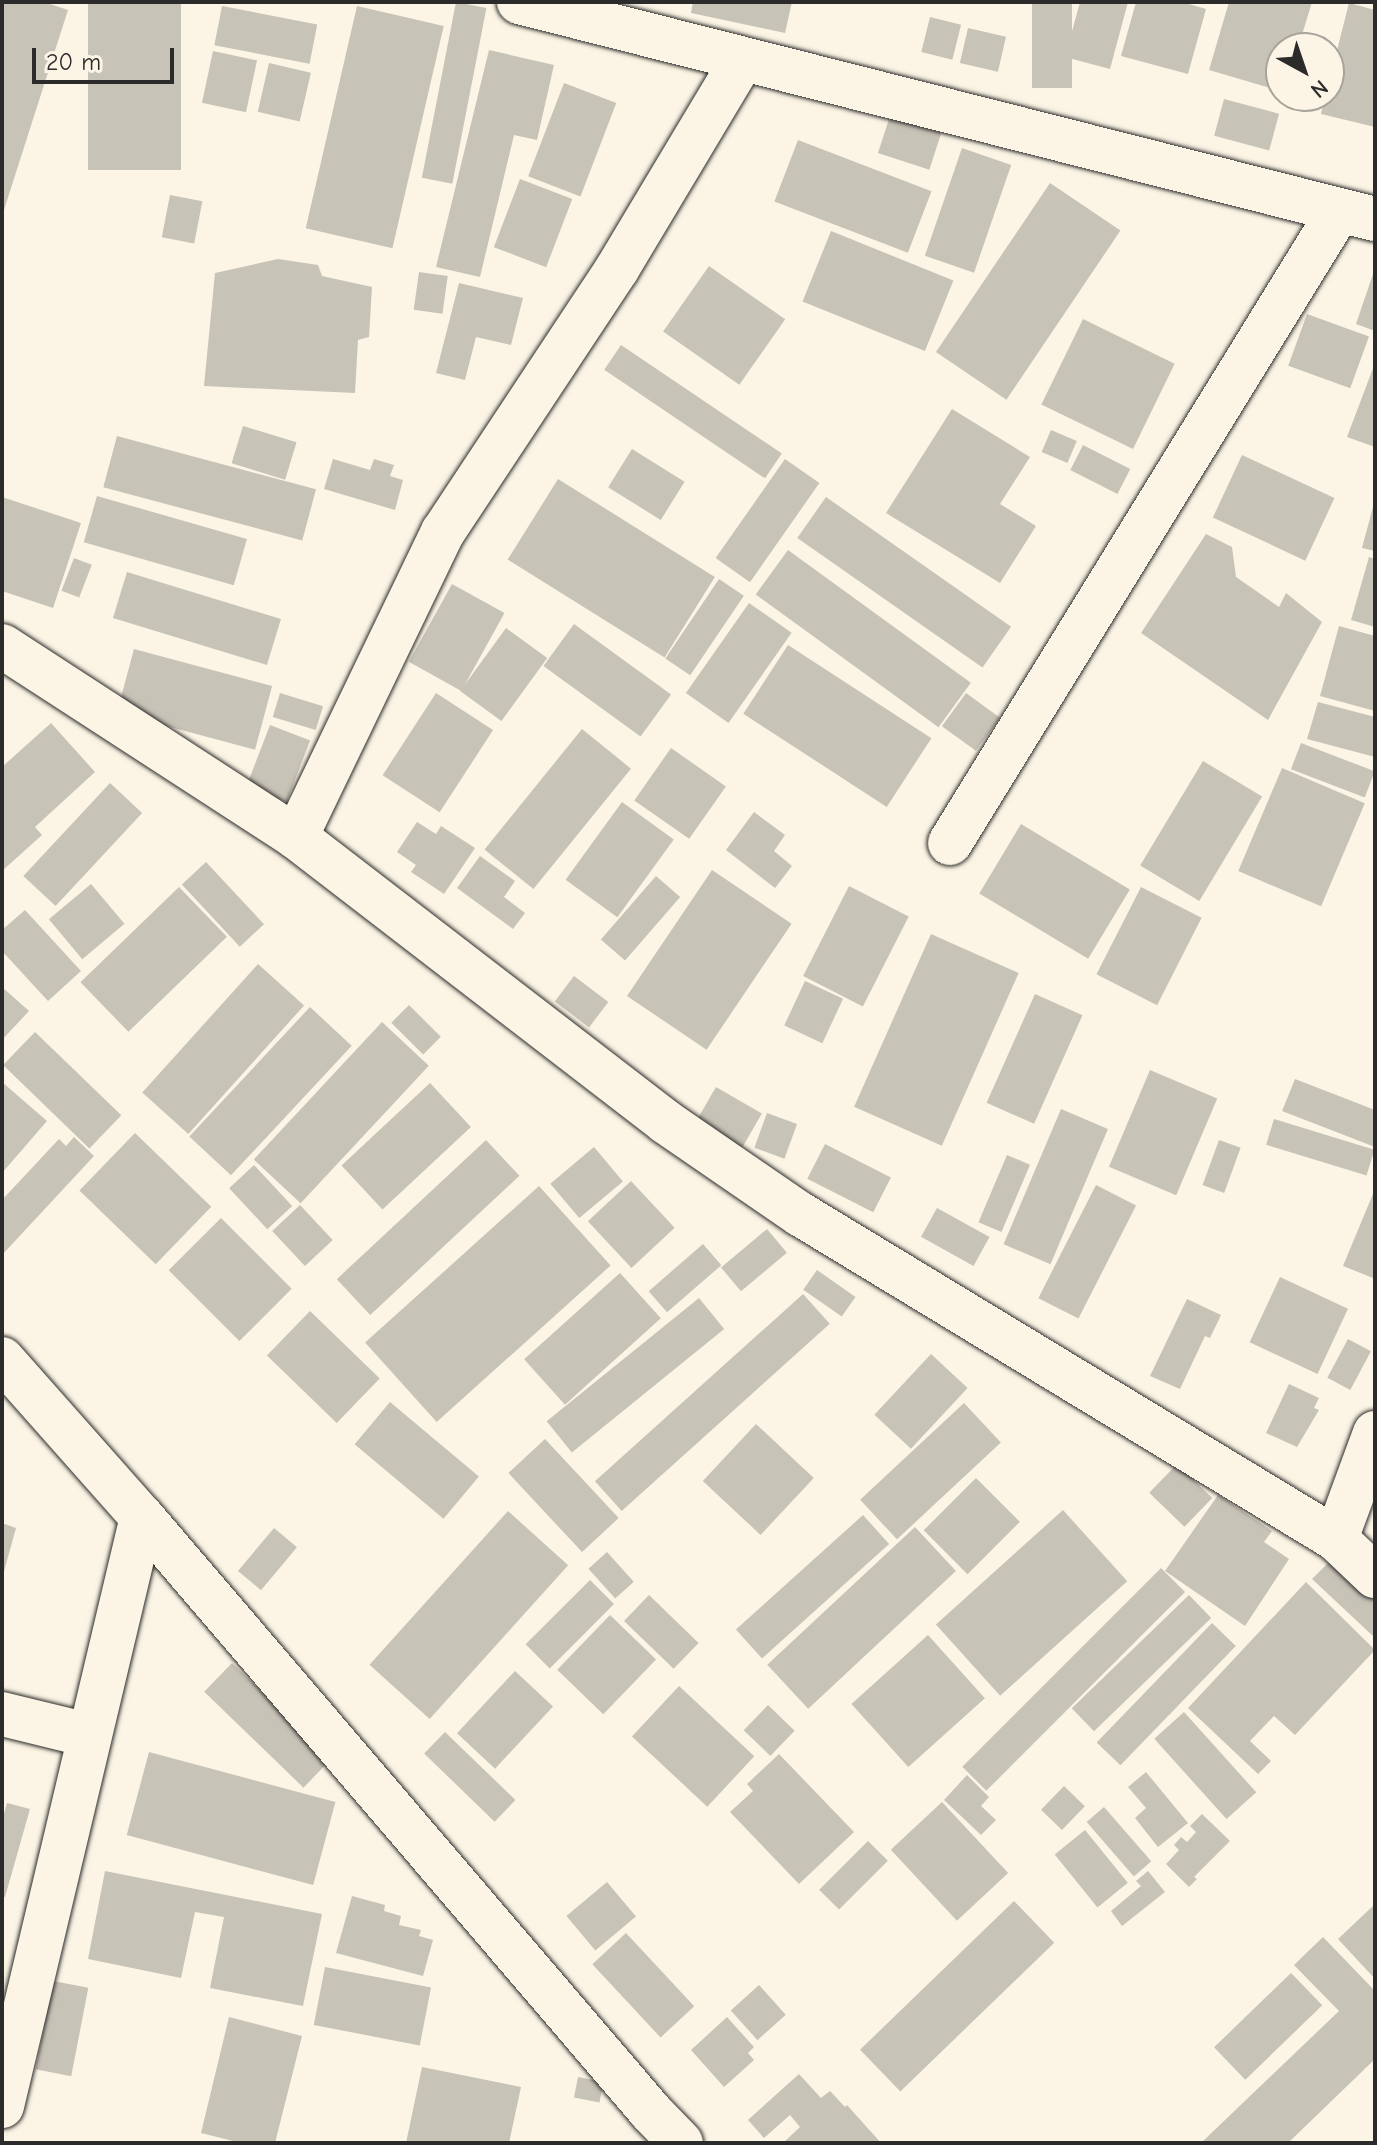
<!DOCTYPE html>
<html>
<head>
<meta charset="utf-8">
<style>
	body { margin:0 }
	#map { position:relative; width:1377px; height:2145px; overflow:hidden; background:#fcf5e5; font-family:"Comic Neue",sans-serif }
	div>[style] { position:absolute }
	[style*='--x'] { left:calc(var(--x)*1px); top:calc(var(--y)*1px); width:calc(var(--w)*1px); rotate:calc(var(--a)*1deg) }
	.building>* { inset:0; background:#c8c3b7; transform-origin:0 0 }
	.roads { filter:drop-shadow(0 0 2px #2b2b2b) drop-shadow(0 0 2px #2b2b2b) }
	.minor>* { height:44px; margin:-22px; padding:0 22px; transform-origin:22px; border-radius:22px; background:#fcf5e5 }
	span { translate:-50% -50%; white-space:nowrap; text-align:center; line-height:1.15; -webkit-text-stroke:7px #fcf5e5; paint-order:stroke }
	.frame { position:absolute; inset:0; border:4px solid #2b2b2b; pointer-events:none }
	.north { position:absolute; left:1265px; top:32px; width:80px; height:80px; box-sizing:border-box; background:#fcf5e5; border:2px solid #a8a49b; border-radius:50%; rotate:140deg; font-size:22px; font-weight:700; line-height:32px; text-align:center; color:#2b2b2b }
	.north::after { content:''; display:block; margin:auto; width:28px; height:36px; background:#2b2b2b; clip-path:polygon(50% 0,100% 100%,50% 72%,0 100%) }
	.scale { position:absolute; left:32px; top:48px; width:142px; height:36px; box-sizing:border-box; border:4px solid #2b2b2b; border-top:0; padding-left:10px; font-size:24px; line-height:28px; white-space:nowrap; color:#2b2b2b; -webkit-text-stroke:6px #fcf5e5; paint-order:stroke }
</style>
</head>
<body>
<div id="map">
	<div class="building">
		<i style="clip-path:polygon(2px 2px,44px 2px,68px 10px,3px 213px)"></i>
		<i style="left:88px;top:2px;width:93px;height:168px"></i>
		<i style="left:456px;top:2px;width:31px;height:179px;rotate:11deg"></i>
		<i style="clip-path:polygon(693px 2px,792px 2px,785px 33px,691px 13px)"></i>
		<i style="left:1032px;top:2px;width:40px;height:86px"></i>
		<i style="clip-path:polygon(1080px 2px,1128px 2px,1110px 69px,1065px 57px)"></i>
		<i style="clip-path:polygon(1136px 2px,1182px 2px,1206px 9px,1188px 74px,1121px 56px)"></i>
		<i style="clip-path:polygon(1229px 2px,1312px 2px,1298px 48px,1281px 48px,1281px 91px,1209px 70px)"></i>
		<i style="clip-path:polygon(1349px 3px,1375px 10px,1375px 127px,1321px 114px,1325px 96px,1329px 96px,1329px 82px)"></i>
		<i style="left:222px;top:6px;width:97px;height:40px;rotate:11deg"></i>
		<i style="left:357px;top:6px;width:89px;height:228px;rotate:13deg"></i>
		<i style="left:930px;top:17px;width:32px;height:36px;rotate:14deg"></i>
		<i style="left:968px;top:28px;width:39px;height:36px;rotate:13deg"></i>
		<i style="clip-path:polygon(489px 50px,554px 65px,537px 140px,514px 135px,480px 277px,436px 267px)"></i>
		<i style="left:213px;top:51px;width:45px;height:53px;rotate:12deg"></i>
		<i style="left:269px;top:63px;width:43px;height:50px;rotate:13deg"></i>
		<i style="left:564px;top:83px;width:56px;height:100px;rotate:21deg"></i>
		<i style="left:1224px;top:99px;width:57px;height:38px;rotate:15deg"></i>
		<i style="left:890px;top:116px;width:54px;height:39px;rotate:18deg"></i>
		<i style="left:798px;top:140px;width:143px;height:66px;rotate:21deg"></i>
		<i style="left:962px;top:148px;width:52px;height:114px;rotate:19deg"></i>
		<i style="left:520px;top:179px;width:56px;height:73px;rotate:21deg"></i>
		<i style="left:1050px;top:183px;width:85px;height:204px;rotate:34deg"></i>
		<i style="left:170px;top:195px;width:33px;height:43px;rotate:11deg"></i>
		<i style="left:831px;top:231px;width:132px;height:76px;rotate:22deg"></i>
		<i style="clip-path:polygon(278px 259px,318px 265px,322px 276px,372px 287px,369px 337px,358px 340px,355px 393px,204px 386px,215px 273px)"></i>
		<i style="left:709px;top:266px;width:93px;height:80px;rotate:35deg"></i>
		<i style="clip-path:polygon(1374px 271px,1375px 271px,1375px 331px,1356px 324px)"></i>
		<i style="left:419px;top:272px;width:29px;height:38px;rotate:8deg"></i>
		<i style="clip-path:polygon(459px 283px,523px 298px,511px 345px,476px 337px,465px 380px,436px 373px)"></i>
		<i style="left:1307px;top:314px;width:66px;height:55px;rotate:20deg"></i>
		<i style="left:1083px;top:319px;width:102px;height:95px;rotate:26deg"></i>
		<i style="left:621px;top:345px;width:194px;height:30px;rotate:34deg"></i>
		<i style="clip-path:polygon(1375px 363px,1375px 447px,1347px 437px)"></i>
		<i style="clip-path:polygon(952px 409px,1030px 457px,1000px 504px,1036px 526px,1000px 583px,886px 513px)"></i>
		<i style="left:243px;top:426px;width:56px;height:39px;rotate:17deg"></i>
		<i style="left:1051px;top:430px;width:28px;height:24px;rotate:23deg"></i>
		<i style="left:117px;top:436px;width:206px;height:53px;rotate:15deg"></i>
		<i style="left:1083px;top:445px;width:53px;height:28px;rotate:27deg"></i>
		<i style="left:632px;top:449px;width:62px;height:45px;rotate:32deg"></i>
		<i style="left:1242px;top:455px;width:102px;height:69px;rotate:25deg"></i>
		<i style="clip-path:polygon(333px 459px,370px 470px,374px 459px,394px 465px,390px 476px,403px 480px,395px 510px,324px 489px)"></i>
		<i style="left:785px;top:459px;width:42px;height:121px;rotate:35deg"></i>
		<i style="left:558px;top:479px;width:185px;height:95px;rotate:32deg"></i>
		<i style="left:97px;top:496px;width:156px;height:48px;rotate:16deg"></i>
		<i style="clip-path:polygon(2px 497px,81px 523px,53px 608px,2px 591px)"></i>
		<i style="left:826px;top:497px;width:226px;height:50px;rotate:35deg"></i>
		<i style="clip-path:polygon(1374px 503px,1375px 503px,1375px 551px,1362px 548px)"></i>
		<i style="clip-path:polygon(1206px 534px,1232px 547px,1236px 577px,1279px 607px,1286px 593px,1322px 622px,1268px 720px,1141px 633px)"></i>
		<i style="left:788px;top:550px;width:226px;height:55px;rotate:36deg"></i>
		<i style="clip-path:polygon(1369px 557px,1375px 559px,1375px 627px,1351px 620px)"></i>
		<i style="left:74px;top:558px;width:19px;height:35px;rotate:21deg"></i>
		<i style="left:127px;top:572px;width:161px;height:48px;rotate:17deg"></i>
		<i style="left:719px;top:579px;width:30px;height:96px;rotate:34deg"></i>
		<i style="left:452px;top:584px;width:60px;height:89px;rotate:29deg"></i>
		<i style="left:749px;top:603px;width:52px;height:110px;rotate:35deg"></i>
		<i style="left:574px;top:624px;width:120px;height:52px;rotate:36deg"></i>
		<i style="clip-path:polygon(1339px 626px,1375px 636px,1375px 711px,1320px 696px)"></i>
		<i style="left:506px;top:628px;width:51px;height:78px;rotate:36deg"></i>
		<i style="left:788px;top:645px;width:171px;height:82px;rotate:33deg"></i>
		<i style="left:134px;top:649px;width:143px;height:66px;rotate:15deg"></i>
		<i style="left:280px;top:693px;width:45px;height:25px;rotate:17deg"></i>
		<i style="left:436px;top:693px;width:68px;height:98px;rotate:33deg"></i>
		<i style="left:966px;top:693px;width:42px;height:41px;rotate:36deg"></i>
		<i style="clip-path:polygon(1318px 702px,1375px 717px,1375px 757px,1307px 739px)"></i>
		<i style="clip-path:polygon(51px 723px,95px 772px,35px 827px,42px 835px,2px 871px,2px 767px)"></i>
		<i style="left:270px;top:725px;width:43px;height:66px;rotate:21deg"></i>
		<i style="left:582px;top:729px;width:63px;height:155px;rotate:39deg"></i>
		<i style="left:1301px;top:743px;width:79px;height:28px;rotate:21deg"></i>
		<i style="left:671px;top:748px;width:67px;height:64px;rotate:35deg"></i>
		<i style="left:1203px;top:761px;width:69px;height:122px;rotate:31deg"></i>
		<i style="left:1282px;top:768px;width:90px;height:112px;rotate:23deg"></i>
		<i style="left:110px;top:783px;width:44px;height:127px;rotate:43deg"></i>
		<i style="left:622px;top:802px;width:64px;height:96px;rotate:36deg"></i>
		<i style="clip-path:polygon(754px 812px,785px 835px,774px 851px,792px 866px,775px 888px,726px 850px)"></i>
		<i style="clip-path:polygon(417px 822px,436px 834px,441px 826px,475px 848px,444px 894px,411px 872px,416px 865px,397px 852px)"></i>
		<i style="left:1021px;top:824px;width:127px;height:81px;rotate:31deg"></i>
		<i style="clip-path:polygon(480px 856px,515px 881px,504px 897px,525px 913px,513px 929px,457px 888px)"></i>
		<i style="left:206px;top:862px;width:85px;height:33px;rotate:47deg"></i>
		<i style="left:712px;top:870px;width:96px;height:152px;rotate:34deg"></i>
		<i style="left:656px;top:876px;width:32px;height:84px;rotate:41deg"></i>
		<i style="left:91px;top:884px;width:52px;height:55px;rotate:50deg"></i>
		<i style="left:849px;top:886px;width:67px;height:101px;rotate:27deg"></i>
		<i style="left:179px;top:887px;width:69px;height:137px;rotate:46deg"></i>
		<i style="left:1141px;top:887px;width:68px;height:98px;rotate:27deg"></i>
		<i style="clip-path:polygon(25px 910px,81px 971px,48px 1001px,2px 951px,2px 930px)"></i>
		<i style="left:931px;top:934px;width:96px;height:189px;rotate:24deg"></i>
		<i style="left:258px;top:964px;width:62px;height:173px;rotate:42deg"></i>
		<i style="left:574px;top:976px;width:43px;height:32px;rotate:37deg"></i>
		<i style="left:805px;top:981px;width:42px;height:49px;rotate:25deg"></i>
		<i style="clip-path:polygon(2px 987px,29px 1011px,2px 1040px)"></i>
		<i style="left:1035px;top:994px;width:52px;height:119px;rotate:24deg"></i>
		<i style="left:409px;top:1005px;width:45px;height:25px;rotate:45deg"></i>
		<i style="left:310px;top:1007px;width:57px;height:177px;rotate:43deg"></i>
		<i style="left:382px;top:1022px;width:64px;height:188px;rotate:43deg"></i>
		<i style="left:35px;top:1032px;width:120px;height:46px;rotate:44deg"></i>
		<i style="left:1150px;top:1070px;width:73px;height:105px;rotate:23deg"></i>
		<i style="clip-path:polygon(1295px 1079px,1375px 1110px,1375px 1147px,1282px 1111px)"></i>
		<i style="clip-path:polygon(2px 1082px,47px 1121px,2px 1173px)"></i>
		<i style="left:430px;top:1083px;width:60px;height:121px;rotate:47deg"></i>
		<i style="left:716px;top:1087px;width:53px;height:48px;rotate:30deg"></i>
		<i style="left:1061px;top:1109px;width:51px;height:147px;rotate:23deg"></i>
		<i style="left:767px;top:1113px;width:32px;height:37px;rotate:20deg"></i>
		<i style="left:1274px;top:1119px;width:105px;height:27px;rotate:17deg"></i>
		<i style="left:135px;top:1133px;width:106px;height:80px;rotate:44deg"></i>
		<i style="clip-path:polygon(74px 1137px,94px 1156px,2px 1255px,2px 1200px,59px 1139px,66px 1146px)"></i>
		<i style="left:486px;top:1140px;width:49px;height:204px;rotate:47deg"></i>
		<i style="left:1219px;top:1140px;width:23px;height:48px;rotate:20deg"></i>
		<i style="left:825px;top:1144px;width:74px;height:39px;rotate:27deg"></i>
		<i style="left:594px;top:1147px;width:45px;height:57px;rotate:50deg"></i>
		<i style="left:1007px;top:1155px;width:25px;height:73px;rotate:23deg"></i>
		<i style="left:254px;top:1165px;width:56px;height:34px;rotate:47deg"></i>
		<i style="left:631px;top:1181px;width:64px;height:59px;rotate:47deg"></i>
		<i style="left:1096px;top:1185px;width:45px;height:127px;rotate:27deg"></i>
		<i style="left:539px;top:1186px;width:107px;height:234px;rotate:48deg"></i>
		<i style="clip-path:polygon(1375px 1189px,1375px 1272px,1373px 1278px,1343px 1266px)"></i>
		<i style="left:300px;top:1205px;width:48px;height:38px;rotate:47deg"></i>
		<i style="left:937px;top:1208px;width:60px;height:33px;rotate:29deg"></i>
		<i style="left:221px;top:1218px;width:100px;height:74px;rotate:45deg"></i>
		<i style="left:767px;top:1229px;width:31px;height:60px;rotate:50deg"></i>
		<i style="left:703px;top:1244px;width:28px;height:72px;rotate:49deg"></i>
		<i style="left:817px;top:1270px;width:47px;height:24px;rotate:35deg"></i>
		<i style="left:620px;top:1273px;width:61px;height:129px;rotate:48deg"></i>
		<i style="left:1280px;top:1277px;width:75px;height:72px;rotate:25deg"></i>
		<i style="left:803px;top:1294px;width:40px;height:280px;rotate:48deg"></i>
		<i style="left:699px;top:1298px;width:40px;height:196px;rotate:51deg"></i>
		<i style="clip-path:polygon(1187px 1299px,1221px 1315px,1210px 1338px,1205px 1336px,1180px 1389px,1150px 1376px)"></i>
		<i style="left:310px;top:1311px;width:97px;height:62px;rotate:44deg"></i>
		<i style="left:1348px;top:1339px;width:26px;height:44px;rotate:28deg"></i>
		<i style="left:931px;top:1354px;width:50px;height:83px;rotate:43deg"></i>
		<i style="clip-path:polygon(1289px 1384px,1319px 1398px,1314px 1408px,1319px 1410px,1297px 1447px,1266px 1433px)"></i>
		<i style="left:390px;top:1402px;width:116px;height:55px;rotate:40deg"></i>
		<i style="left:964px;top:1403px;width:54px;height:142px;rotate:47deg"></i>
		<i style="left:756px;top:1424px;width:79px;height:78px;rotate:43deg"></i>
		<i style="left:545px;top:1439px;width:108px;height:50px;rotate:47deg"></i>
		<i style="left:1177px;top:1464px;width:49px;height:40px;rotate:44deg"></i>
		<i style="left:976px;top:1478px;width:62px;height:74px;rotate:45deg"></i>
		<i style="clip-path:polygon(1218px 1495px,1272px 1531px,1264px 1542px,1289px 1559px,1245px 1626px,1165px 1571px)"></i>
		<i style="left:1063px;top:1510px;width:96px;height:171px;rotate:48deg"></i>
		<i style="left:508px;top:1511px;width:81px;height:207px;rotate:42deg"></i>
		<i style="left:863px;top:1515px;width:39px;height:171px;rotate:48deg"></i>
		<i style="clip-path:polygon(2px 1523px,16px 1528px,3px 1575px,2px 1575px)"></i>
		<i style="left:915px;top:1527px;width:60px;height:202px;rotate:47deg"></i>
		<i style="left:274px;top:1528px;width:30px;height:56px;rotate:40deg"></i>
		<i style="left:607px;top:1552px;width:40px;height:25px;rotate:48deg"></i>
		<i style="clip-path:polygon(1334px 1557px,1375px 1596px,1374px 1637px,1312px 1579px)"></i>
		<i style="left:1161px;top:1568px;width:34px;height:281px;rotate:45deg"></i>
		<i style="left:590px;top:1580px;width:34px;height:91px;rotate:45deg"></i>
		<i style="clip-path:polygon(1306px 1582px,1375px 1650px,1295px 1735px,1274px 1716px,1250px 1741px,1271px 1761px,1258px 1774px,1188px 1708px)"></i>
		<i style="left:649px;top:1595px;width:69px;height:36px;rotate:44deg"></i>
		<i style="left:1189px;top:1595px;width:32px;height:163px;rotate:46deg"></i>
		<i style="left:610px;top:1615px;width:64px;height:76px;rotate:44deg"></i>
		<i style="left:1212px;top:1623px;width:33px;height:166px;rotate:44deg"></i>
		<i style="left:928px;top:1635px;width:85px;height:103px;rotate:48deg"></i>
		<i style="left:232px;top:1663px;width:138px;height:40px;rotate:44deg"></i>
		<i style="left:515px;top:1671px;width:52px;height:85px;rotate:43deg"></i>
		<i style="left:679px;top:1686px;width:103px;height:69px;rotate:43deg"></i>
		<i style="left:768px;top:1705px;width:37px;height:35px;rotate:44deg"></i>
		<i style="left:1184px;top:1712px;width:108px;height:40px;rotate:48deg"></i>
		<i style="left:445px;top:1732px;width:98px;height:30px;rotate:44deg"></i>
		<i style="left:149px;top:1752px;width:193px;height:86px;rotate:15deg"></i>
		<i style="clip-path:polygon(779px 1754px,854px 1832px,799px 1884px,730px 1812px,753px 1791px,747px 1784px)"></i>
		<i style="clip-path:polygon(1146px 1772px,1188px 1823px,1158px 1847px,1135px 1818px,1146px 1808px,1128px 1787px)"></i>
		<i style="clip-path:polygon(967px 1775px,989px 1797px,981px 1806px,996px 1820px,981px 1835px,944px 1800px)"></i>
		<i style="left:1064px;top:1786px;width:29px;height:33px;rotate:44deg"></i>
		<i style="left:942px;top:1802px;width:97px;height:70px;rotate:47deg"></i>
		<i style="clip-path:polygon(7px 1803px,30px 1809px,5px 1897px,2px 1897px,2px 1821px)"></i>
		<i style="left:1104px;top:1807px;width:72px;height:23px;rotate:49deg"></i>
		<i style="clip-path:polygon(1202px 1814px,1230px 1841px,1194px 1877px,1197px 1879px,1189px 1887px,1166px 1864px,1179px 1850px,1174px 1845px,1181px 1837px,1187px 1842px,1196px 1832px,1190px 1826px)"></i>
		<i style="left:1085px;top:1830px;width:68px;height:39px;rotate:51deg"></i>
		<i style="left:868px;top:1841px;width:28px;height:69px;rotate:45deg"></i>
		<i style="clip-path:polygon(105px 1871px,322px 1914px,303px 2006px,210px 1988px,224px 1917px,195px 1912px,181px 1978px,88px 1959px)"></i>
		<i style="clip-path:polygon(1148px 1871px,1165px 1892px,1122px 1926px,1111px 1911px,1141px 1886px,1136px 1881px)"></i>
		<i style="left:607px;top:1882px;width:45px;height:53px;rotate:50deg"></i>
		<i style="clip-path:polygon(352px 1896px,385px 1905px,384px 1911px,401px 1916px,399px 1925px,421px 1930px,419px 1936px,433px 1940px,423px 1976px,336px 1953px)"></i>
		<i style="left:1014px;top:1901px;width:58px;height:214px;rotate:46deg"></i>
		<i style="clip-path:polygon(1375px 1904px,1375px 1979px,1338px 1939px)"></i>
		<i style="left:626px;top:1933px;width:100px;height:46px;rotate:47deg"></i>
		<i style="clip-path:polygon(1323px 1937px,1375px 1991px,1375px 2059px,1288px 2143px,1201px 2143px,1339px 2011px,1294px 1965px)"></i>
		<i style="left:325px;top:1967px;width:108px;height:59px;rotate:11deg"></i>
		<i style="left:1291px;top:1973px;width:45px;height:107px;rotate:46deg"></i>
		<i style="left:53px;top:1981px;width:36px;height:90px;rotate:11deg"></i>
		<i style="left:759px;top:1985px;width:40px;height:38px;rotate:48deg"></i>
		<i style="clip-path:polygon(229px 2017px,302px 2036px,275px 2143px,241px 2143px,201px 2133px)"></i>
		<i style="clip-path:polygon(727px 2017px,754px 2047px,748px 2053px,754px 2060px,724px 2087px,691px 2050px)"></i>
		<i style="clip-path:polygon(422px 2067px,521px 2087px,509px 2143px,406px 2143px)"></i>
		<i style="clip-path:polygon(799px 2074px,821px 2098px,830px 2091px,845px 2107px,847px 2105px,881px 2143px,783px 2143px,800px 2127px,790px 2115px,764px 2138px,748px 2120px)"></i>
		<i style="left:578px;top:2077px;width:26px;height:21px;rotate:11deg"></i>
	</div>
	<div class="roads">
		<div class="minor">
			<i style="--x:519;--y:2;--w:883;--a:14.23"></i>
			<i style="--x:2;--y:646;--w:351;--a:33"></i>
			<i style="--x:296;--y:837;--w:467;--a:37.6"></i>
			<i style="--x:666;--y:1122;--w:163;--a:34.5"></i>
			<i style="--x:800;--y:1214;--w:627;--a:31.23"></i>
			<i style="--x:1336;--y:1539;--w:54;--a:43.5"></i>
			<i style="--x:296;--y:837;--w:339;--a:-64.3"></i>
			<i style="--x:443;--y:532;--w:315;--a:-56.5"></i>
			<i style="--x:617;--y:269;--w:244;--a:-59.1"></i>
			<i style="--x:950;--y:843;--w:742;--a:-58.39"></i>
			<i style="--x:2;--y:1359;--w:211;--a:48.5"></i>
			<i style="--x:142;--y:1517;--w:783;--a:49.45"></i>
			<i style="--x:651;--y:2112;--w:43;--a:45.9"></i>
			<i style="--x:1336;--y:1539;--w:113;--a:-69.8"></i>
			<i style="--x:2;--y:1714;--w:89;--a:13.7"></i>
			<i style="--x:2;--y:2106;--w:605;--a:-76.63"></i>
		</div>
	</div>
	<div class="frame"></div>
	<div class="north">N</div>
	<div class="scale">20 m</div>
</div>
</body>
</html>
